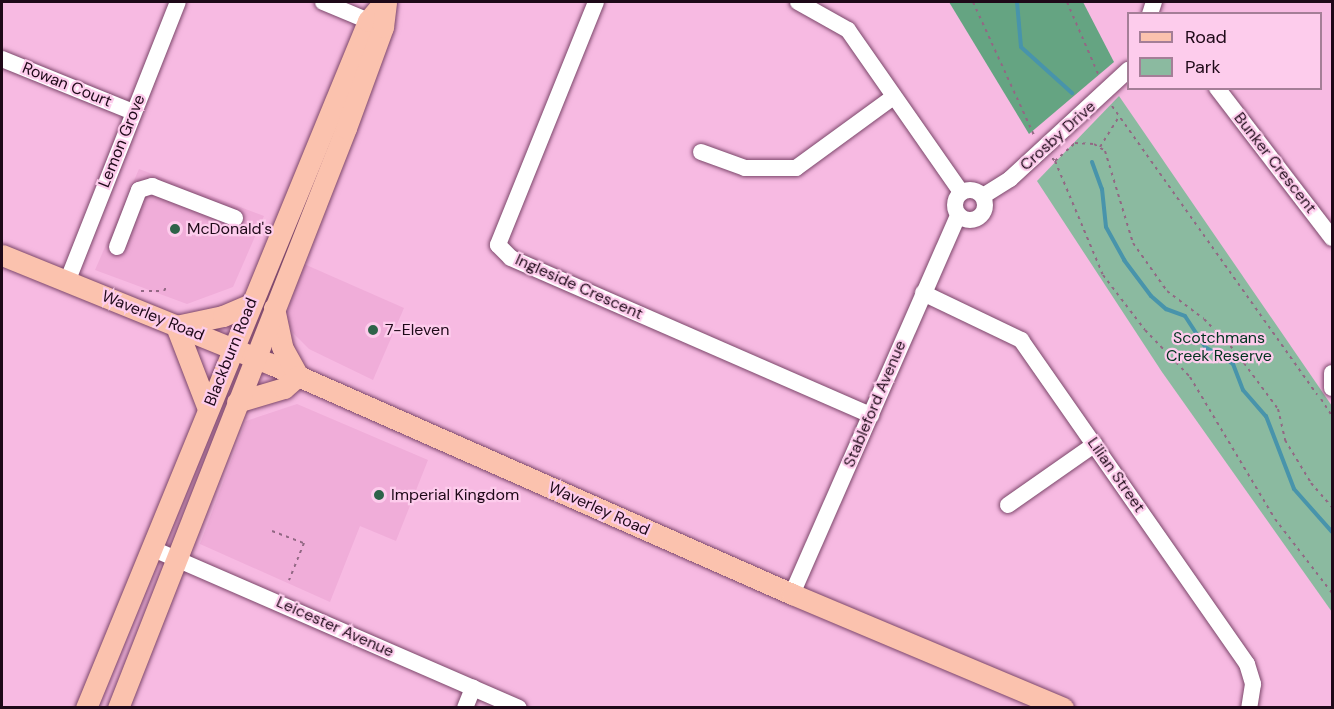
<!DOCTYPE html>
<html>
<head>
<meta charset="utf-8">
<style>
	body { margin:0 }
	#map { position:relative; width:1334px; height:709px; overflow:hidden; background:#f7bae2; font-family:"DM Sans",sans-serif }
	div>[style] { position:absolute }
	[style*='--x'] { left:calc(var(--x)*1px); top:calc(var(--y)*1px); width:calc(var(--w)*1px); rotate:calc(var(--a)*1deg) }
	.built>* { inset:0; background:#f0add9 }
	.green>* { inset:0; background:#8bbaa0 }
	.forest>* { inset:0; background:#65a482 }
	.stream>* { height:4px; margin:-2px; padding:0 2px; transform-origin:2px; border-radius:2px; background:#4894ab }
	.path>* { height:2px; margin-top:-1px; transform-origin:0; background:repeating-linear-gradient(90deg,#926884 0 3px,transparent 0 7.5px) }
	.roads { filter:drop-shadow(0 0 2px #7b466a) drop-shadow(0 0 2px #7b466a) }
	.minor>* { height:16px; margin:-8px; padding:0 8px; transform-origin:8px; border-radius:8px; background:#fff }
	.minor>.ring { margin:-8px; padding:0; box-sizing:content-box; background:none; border:16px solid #fff; border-radius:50% }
	.major>* { height:21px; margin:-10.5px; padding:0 10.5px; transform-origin:10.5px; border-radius:10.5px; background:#fbc2ae }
	.dots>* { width:16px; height:16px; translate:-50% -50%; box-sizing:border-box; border:3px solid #fdccec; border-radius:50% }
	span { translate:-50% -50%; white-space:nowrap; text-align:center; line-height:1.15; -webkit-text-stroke:4.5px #fdccec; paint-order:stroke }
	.street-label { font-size:16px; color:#1e0918 }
	.poi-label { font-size:16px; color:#1e0918 }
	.left { translate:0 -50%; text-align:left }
	.park-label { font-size:16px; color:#00341f }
	.frame { position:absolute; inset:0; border:3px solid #1e0918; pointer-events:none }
	.legend { position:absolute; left:1127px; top:12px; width:195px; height:78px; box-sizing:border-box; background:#fdccec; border:2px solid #a47e97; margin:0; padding:8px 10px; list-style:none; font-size:18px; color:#1e0918 }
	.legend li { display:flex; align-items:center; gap:12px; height:30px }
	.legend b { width:30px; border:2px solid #a47e97 }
</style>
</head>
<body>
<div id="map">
	<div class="built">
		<i style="clip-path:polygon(139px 169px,264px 216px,233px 287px,187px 304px,95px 270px)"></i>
		<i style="clip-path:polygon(304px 264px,404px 308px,373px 380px,309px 349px,293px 333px,285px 317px)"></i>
		<i style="clip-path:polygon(297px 404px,428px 460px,396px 541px,360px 526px,330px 602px,200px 544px,246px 421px)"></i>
	</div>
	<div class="green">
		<i style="clip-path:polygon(1119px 96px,1332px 406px,1332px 612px,1162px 372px,1037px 181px)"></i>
	</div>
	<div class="forest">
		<i style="clip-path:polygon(949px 2px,1083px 2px,1114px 62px,1029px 134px)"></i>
	</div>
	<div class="stream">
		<i style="--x:1017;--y:2;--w:45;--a:84.9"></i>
		<i style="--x:1021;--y:47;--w:69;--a:42"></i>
		<i style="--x:1092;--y:162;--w:29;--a:70"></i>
		<i style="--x:1102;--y:189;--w:38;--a:84"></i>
		<i style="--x:1106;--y:227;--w:38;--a:61"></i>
		<i style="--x:1124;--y:260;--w:45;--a:53.1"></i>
		<i style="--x:1151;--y:296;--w:20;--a:41"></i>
		<i style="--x:1166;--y:309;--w:20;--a:20"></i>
		<i style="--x:1185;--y:316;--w:37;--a:57"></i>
		<i style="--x:1205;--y:347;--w:33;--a:31"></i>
		<i style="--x:1233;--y:364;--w:28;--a:69"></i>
		<i style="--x:1243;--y:390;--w:35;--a:49"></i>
		<i style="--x:1266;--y:416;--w:78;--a:69"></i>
		<i style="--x:1294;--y:489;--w:57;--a:48.5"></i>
	</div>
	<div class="path">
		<i style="--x:973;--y:2;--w:146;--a:65.4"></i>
		<i style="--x:1067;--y:2;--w:81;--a:66.6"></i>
		<i style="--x:1112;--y:106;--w:354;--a:54.6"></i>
		<i style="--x:1100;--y:147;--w:34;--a:-58"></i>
		<i style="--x:1052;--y:158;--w:4;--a:45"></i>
		<i style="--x:1055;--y:161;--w:27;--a:-42"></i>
		<i style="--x:1075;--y:143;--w:19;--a:3"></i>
		<i style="--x:1094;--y:144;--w:13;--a:32"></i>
		<i style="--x:1105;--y:151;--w:96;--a:73.1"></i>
		<i style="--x:1133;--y:243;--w:59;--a:54.7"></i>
		<i style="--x:1167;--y:291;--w:46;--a:37.1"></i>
		<i style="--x:1204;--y:319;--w:45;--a:45.9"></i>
		<i style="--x:1235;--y:351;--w:72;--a:53.4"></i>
		<i style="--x:1278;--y:409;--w:32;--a:77"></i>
		<i style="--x:1285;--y:440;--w:50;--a:58.8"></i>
		<i style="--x:1311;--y:483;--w:32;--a:49"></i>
		<i style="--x:1055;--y:161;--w:124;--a:67.2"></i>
		<i style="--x:1103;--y:275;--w:69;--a:52.6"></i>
		<i style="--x:1145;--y:330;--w:65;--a:46.2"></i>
		<i style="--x:1190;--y:377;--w:165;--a:59.1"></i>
		<i style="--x:1275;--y:519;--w:93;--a:52.4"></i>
		<i style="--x:141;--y:291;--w:23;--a:0"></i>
		<i style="--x:164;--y:291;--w:4;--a:-63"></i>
		<i style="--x:1321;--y:399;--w:20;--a:57"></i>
		<i style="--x:272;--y:531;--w:34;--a:21"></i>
		<i style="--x:304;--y:543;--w:40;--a:112"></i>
	</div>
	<div class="roads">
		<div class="minor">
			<i style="--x:323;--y:2;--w:60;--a:22.7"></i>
			<i style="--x:596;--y:2;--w:262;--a:112"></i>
			<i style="--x:498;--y:245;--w:18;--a:45"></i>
			<i style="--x:511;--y:258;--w:393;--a:23.6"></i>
			<i style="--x:798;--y:2;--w:57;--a:29.2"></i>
			<i style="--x:848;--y:30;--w:198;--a:55.1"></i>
			<i style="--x:1150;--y:14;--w:13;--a:-72"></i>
			<i style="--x:2;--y:59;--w:141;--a:22"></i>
			<i style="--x:1217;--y:88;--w:189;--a:52.5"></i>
			<i style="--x:701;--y:152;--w:47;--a:20"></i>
			<i style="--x:745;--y:168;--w:51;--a:0"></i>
			<i style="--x:796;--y:168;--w:119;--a:-36.1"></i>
			<i class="ring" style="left:955px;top:190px;width:14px;height:14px"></i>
			<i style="--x:983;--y:196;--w:32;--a:-32"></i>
			<i style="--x:1010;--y:179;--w:161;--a:-42.7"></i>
			<i style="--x:117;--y:247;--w:61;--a:-68.9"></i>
			<i style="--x:139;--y:190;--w:14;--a:-17"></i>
			<i style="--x:152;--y:186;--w:89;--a:21.1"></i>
			<i style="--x:67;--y:282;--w:301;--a:-68.4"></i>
			<i style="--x:923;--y:293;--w:109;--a:25.6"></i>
			<i style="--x:1021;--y:340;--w:395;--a:55.1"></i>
			<i style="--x:1247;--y:664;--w:21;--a:73"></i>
			<i style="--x:1253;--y:684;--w:24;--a:99"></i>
			<i style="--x:1332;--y:373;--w:15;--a:90"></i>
			<i style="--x:1008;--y:505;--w:106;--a:-35"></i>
			<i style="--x:151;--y:548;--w:401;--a:23.5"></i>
			<i style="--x:792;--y:594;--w:414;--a:-66.3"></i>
			<i style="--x:465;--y:708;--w:22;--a:-68"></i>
		</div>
		<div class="major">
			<i style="--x:2;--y:255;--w:290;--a:22.1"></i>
			<i style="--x:271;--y:364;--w:570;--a:23.82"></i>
			<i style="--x:792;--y:594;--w:294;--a:22.8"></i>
			<i style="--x:274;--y:308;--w:40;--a:78"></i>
			<i style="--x:282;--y:347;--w:33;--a:61"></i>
			<i style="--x:176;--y:326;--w:89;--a:68.9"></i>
			<i style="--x:176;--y:326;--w:48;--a:-12"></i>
			<i style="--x:223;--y:316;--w:30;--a:-23"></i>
			<i style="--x:237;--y:402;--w:49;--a:-16.6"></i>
			<i style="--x:284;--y:388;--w:18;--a:-41"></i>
			<i style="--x:86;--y:708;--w:743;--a:-67.68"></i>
			<i style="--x:368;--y:21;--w:25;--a:-50"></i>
			<i style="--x:118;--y:708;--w:623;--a:-68.54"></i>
			<i style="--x:346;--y:128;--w:108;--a:-69.9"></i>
			<i style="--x:383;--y:27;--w:25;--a:-83"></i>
		</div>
	</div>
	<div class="dots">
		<i style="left:175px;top:229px;background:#2e6349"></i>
		<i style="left:373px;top:330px;background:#2e6349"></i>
		<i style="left:379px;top:495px;background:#2e6349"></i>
	</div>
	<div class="street-label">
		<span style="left:67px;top:85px;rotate:22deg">Rowan Court</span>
		<span style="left:1058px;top:136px;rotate:-42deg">Crosby Drive</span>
		<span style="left:122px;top:141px;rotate:-68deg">Lemon Grove</span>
		<span style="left:1275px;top:163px;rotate:52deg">Bunker Crescent</span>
		<span style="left:579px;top:287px;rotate:24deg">Ingleside Crescent</span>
		<span style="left:153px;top:316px;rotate:22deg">Waverley Road</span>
		<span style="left:231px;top:352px;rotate:-68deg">Blackburn Road</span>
		<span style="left:875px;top:404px;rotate:-67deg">Stableford Avenue</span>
		<span style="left:1116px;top:475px;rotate:55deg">Lilian Street</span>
		<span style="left:599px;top:509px;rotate:24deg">Waverley Road</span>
		<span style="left:335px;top:627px;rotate:24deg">Leicester Avenue</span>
	</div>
	<div class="poi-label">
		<span class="left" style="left:187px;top:229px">McDonald's</span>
		<span class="left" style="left:385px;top:330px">7-Eleven</span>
		<span class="left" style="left:391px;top:495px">Imperial Kingdom</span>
	</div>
	<div class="park-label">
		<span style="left:1219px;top:347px">Scotchmans<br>Creek Reserve</span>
	</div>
	<div class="frame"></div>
	<ul class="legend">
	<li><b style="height:8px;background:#fbc2ae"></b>Road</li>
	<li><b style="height:16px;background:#8bbaa0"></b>Park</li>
	</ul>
</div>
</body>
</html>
